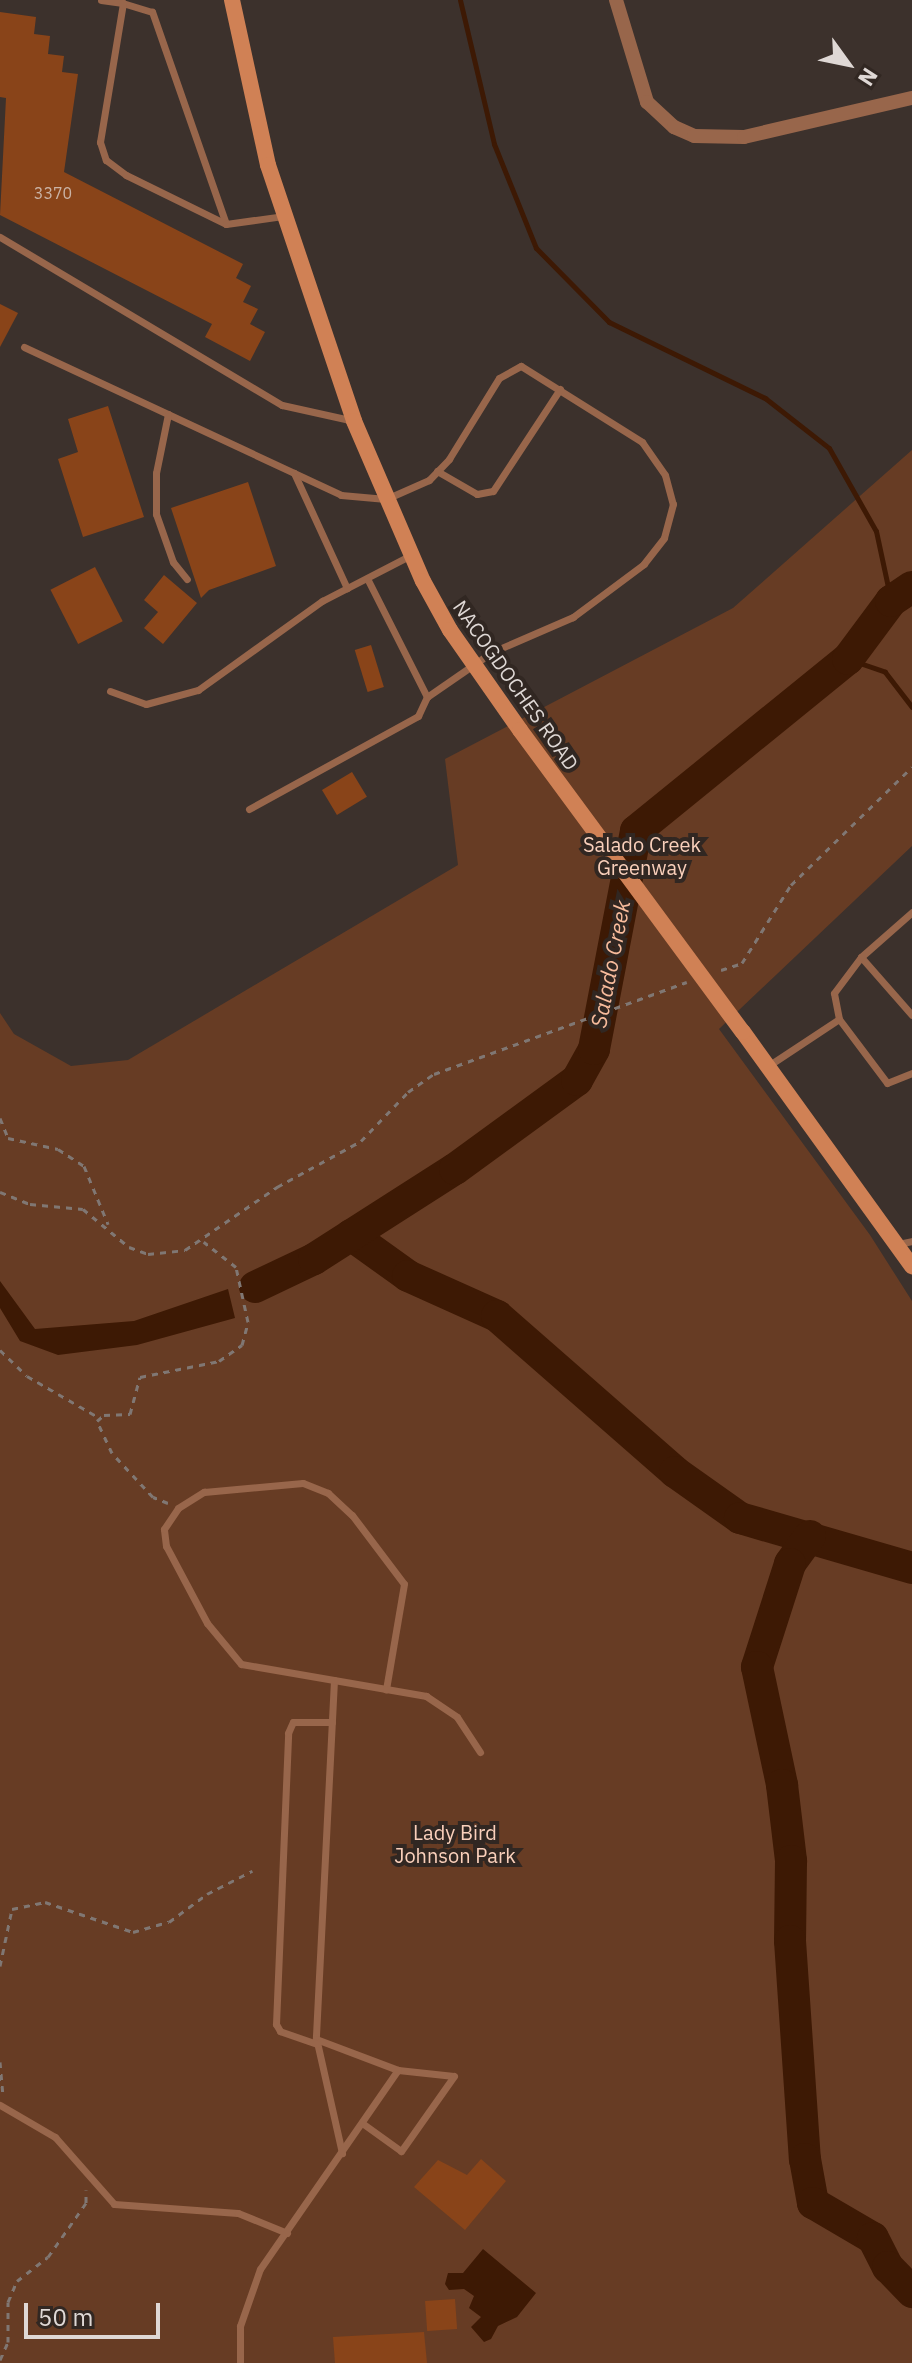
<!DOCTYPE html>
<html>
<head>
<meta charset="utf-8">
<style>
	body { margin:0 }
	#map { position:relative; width:912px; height:2363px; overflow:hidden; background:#3c312c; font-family:"IBM Plex Sans",sans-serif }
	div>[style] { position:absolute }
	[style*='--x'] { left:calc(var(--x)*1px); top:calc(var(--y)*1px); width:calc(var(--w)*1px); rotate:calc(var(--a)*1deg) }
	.green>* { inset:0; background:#673c24 }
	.water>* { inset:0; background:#3d1904 }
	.stream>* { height:5px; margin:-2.5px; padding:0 2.5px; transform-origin:2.5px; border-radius:2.5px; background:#3d1904 }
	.river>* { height:32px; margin:-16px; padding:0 16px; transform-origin:16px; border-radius:16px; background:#3d1904 }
	.building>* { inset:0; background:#894419; transform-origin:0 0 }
	.path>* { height:3px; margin-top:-1.5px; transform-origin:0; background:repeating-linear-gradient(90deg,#807773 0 6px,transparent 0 12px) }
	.service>* { height:7px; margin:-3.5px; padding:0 3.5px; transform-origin:3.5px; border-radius:3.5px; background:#98664b }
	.minor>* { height:14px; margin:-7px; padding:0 7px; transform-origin:7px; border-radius:7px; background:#98664b }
	.secondary>* { height:16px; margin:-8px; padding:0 8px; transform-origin:8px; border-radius:8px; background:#d08155 }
	.secondary-bridge>* { height:16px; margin:-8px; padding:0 8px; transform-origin:8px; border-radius:8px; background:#d08155 }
	span { translate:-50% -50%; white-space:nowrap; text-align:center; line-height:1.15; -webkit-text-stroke:8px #312722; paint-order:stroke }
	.number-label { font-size:16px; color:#cab3a6 }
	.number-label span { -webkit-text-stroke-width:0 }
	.street-label { font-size:20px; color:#dfd8d5 }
	.park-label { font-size:20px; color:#fad0bb }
	.water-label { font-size:22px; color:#f8bc9c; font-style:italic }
	.north { position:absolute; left:808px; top:24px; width:80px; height:80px; -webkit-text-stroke:6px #312722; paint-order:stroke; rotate:123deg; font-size:22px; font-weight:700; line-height:32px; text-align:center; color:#dfd8d5 }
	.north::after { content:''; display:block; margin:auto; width:28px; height:36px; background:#dfd8d5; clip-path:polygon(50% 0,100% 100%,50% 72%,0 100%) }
	.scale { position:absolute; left:24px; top:2303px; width:136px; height:36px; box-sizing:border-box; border:4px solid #dfd8d5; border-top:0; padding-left:10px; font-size:24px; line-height:28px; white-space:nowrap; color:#dfd8d5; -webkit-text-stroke:6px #312722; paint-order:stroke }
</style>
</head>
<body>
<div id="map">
	<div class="green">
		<i style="clip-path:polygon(912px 450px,912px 846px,719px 1029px,870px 1235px,912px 1301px,912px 2363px,0 2363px,0 1013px,14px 1034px,71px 1066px,128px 1060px,458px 865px,445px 759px,733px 608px)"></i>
	</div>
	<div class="water">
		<i style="clip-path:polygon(0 1281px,35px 1329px,134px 1321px,228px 1289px,235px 1318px,137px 1345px,58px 1355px,20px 1341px,0 1308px)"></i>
		<i style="clip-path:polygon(483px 2249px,536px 2293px,517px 2317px,498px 2326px,491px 2339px,484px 2342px,471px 2327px,481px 2317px,469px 2308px,474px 2296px,464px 2289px,449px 2290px,445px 2284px,448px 2273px,463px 2273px)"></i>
	</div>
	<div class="stream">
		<i style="--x:460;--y:0;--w:148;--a:76.7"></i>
		<i style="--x:494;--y:144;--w:112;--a:68"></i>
		<i style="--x:536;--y:248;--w:104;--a:45.4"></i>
		<i style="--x:609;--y:322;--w:174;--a:26"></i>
		<i style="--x:765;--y:398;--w:81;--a:38"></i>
		<i style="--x:829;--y:448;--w:95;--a:60.5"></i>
		<i style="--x:876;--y:531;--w:72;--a:77.9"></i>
		<i style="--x:848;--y:659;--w:39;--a:19"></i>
		<i style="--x:885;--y:672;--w:44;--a:52.4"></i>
	</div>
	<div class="river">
		<i style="--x:351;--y:1235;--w:70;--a:35.7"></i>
		<i style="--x:408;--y:1276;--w:98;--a:24.2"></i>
		<i style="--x:497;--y:1316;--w:237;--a:41.2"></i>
		<i style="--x:675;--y:1472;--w:80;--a:35.3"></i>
		<i style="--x:740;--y:1518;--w:179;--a:16.2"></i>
		<i style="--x:255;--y:1287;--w:65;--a:-25.4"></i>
		<i style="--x:314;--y:1259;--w:167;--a:-32.6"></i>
		<i style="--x:455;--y:1169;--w:151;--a:-36.1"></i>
		<i style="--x:577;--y:1080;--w:35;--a:-61"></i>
		<i style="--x:594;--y:1049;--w:222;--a:-79.1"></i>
		<i style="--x:636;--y:831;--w:273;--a:-39.1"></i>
		<i style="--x:848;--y:659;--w:72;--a:-53.4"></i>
		<i style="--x:891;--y:601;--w:25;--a:-34"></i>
		<i style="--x:810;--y:1536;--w:34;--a:126"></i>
		<i style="--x:790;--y:1564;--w:108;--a:107.8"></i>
		<i style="--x:757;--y:1667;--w:121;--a:78"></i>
		<i style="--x:782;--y:1785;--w:77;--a:83.2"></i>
		<i style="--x:791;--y:1861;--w:80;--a:90.7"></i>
		<i style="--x:790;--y:1941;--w:219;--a:86.1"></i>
		<i style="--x:805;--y:2159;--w:45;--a:79.7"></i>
		<i style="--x:813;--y:2203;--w:69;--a:30.3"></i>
		<i style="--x:873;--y:2238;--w:33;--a:63"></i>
		<i style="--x:888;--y:2267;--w:35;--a:46"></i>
	</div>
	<div class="building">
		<i style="clip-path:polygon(0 12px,36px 17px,34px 34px,50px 36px,48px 54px,64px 56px,62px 72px,78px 74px,64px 172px,243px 264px,236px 278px,251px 286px,243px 302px,258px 309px,250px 324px,265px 332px,250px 361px,205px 337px,212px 324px,0 215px,6px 98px,0 97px)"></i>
		<i style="clip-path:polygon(0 304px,18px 313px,0 347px)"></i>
		<i style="clip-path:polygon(108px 406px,144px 517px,83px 537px,58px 459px,78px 452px,68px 419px)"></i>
		<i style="clip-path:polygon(248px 482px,276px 566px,209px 590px,201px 598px,171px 508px)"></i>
		<i style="left:95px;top:567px;width:61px;height:50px;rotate:63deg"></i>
		<i style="clip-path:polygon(164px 575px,197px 603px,163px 644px,144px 628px,158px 612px,144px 600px)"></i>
		<i style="left:371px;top:645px;width:44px;height:17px;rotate:73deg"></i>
		<i style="left:352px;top:772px;width:29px;height:35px;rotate:59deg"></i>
		<i style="clip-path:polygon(481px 2159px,506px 2181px,465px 2230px,414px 2187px,438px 2160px,467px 2175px)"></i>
		<i style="left:455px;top:2299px;width:30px;height:30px;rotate:86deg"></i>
		<i style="clip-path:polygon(424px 2332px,427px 2363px,335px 2363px,333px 2337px)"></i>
	</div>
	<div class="path">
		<i style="--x:721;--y:970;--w:22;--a:-18"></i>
		<i style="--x:742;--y:963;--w:92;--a:-57.9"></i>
		<i style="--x:791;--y:885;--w:169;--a:-44.3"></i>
		<i style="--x:0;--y:1118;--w:22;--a:68"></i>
		<i style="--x:8;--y:1138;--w:51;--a:12.4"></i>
		<i style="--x:58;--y:1149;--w:31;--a:33"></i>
		<i style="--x:84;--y:1166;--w:63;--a:67.5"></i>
		<i style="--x:0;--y:1192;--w:32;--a:22"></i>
		<i style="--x:30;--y:1204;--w:53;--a:5.4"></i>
		<i style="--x:83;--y:1209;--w:60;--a:39.6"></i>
		<i style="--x:129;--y:1247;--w:20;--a:20"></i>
		<i style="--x:148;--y:1254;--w:37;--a:-6"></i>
		<i style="--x:185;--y:1250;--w:112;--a:-34.4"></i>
		<i style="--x:277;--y:1187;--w:96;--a:-28.7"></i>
		<i style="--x:361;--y:1141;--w:68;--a:-46.2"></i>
		<i style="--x:408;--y:1092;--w:32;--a:-35"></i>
		<i style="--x:434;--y:1074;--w:269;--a:-20"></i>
		<i style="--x:0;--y:1350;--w:37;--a:44"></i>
		<i style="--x:27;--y:1376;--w:82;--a:30"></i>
		<i style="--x:168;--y:1503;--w:16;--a:-158"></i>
		<i style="--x:153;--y:1497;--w:60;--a:-133"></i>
		<i style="--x:112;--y:1453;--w:35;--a:-115"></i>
		<i style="--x:97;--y:1421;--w:9;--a:-41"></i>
		<i style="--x:104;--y:1415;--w:26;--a:-2"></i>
		<i style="--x:130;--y:1414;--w:38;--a:-75"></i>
		<i style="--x:140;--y:1377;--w:81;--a:-11.4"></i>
		<i style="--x:219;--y:1361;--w:28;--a:-35"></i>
		<i style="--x:242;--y:1345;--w:24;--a:-75"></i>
		<i style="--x:248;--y:1322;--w:56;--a:-102.3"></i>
		<i style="--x:236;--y:1267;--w:41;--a:-142"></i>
		<i style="--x:0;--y:1966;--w:58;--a:-78.1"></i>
		<i style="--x:12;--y:1909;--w:34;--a:-12"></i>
		<i style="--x:45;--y:1902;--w:93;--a:18.8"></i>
		<i style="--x:133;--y:1932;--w:37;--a:-16"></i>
		<i style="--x:169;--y:1922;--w:47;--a:-36.4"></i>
		<i style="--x:207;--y:1894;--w:51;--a:-27.1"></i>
		<i style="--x:0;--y:2062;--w:33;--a:85"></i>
		<i style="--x:0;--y:2360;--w:20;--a:-66"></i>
		<i style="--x:8;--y:2342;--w:40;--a:-90"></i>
		<i style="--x:8;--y:2302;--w:23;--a:-67"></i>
		<i style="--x:17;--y:2281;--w:39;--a:-38"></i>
		<i style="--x:48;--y:2257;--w:66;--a:-54.9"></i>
		<i style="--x:86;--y:2203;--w:13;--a:-90"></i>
	</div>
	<div class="service">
		<i style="--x:101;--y:0;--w:22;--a:8"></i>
		<i style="--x:226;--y:224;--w:225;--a:-109.2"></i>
		<i style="--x:152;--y:12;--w:30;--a:-163"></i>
		<i style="--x:123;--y:3;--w:141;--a:99.4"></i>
		<i style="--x:100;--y:142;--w:19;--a:72"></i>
		<i style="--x:106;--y:160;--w:25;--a:37"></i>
		<i style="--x:126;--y:175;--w:111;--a:26.1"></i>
		<i style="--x:226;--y:224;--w:59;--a:-7.9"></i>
		<i style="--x:0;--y:237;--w:328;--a:30.8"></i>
		<i style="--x:282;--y:405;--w:74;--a:12.5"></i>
		<i style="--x:24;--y:347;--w:350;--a:25"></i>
		<i style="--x:341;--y:495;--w:45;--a:5.1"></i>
		<i style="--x:386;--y:499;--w:47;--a:-23.8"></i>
		<i style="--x:429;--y:480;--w:29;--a:-46"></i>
		<i style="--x:449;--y:459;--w:95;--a:-58.3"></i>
		<i style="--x:499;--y:378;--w:25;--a:-29"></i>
		<i style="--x:521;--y:366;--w:143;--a:32.1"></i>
		<i style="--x:642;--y:442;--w:40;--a:55.1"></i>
		<i style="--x:665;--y:475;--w:30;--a:75"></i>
		<i style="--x:673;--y:504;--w:35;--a:105"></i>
		<i style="--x:664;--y:538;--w:33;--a:128"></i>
		<i style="--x:644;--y:564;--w:89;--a:143.3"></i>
		<i style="--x:573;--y:617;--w:88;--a:156.6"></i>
		<i style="--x:492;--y:652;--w:79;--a:145.3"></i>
		<i style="--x:427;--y:697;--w:133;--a:-116.8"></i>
		<i style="--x:168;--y:414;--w:60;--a:101.5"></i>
		<i style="--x:156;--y:473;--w:41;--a:90"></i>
		<i style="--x:156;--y:514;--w:51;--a:70.5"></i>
		<i style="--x:173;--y:562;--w:22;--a:51"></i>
		<i style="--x:437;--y:471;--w:46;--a:29.9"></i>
		<i style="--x:477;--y:494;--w:16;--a:-11"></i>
		<i style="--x:493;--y:491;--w:122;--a:-56.7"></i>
		<i style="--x:294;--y:473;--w:127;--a:65.3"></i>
		<i style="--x:110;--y:691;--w:38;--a:20"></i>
		<i style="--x:146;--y:704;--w:54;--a:-15.1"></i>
		<i style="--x:198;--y:690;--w:153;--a:-35.7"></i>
		<i style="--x:322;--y:601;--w:100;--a:-27.3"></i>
		<i style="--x:249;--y:809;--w:193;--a:-28.8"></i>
		<i style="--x:418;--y:716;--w:21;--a:-65"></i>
		<i style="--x:861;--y:957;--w:77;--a:48.7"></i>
		<i style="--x:839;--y:1019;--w:26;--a:-101"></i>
		<i style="--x:834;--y:993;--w:45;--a:-53.1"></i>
		<i style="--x:861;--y:957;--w:68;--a:-41.4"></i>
		<i style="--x:768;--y:1066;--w:85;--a:-33.5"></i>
		<i style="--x:839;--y:1019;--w:80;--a:53.1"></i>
		<i style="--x:887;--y:1083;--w:27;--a:-22"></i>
		<i style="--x:898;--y:1244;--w:14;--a:-12"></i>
		<i style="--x:334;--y:1680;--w:359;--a:92.9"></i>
		<i style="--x:316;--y:2039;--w:88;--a:20.7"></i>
		<i style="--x:398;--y:2070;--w:56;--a:6.1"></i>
		<i style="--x:454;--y:2076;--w:92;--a:125.2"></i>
		<i style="--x:401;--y:2151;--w:48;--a:-144.3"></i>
		<i style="--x:386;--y:1689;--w:147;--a:-170.2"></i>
		<i style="--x:241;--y:1664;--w:53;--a:-129.7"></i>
		<i style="--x:207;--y:1623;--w:87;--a:-118"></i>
		<i style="--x:166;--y:1546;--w:17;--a:-97"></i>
		<i style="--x:164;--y:1529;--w:25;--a:-56"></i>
		<i style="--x:178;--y:1508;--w:31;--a:-32"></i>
		<i style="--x:204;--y:1492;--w:99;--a:-5.2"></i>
		<i style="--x:303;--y:1483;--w:27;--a:22"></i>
		<i style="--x:328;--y:1493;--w:33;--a:43"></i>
		<i style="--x:352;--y:1515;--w:86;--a:53"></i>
		<i style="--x:404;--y:1584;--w:107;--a:99.7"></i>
		<i style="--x:386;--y:1689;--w:41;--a:9.9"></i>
		<i style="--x:426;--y:1696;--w:37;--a:34"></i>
		<i style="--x:457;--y:1717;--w:42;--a:56.7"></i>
		<i style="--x:317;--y:2042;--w:114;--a:77.3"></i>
		<i style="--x:317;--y:2044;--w:39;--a:-161"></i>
		<i style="--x:280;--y:2031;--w:8;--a:-120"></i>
		<i style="--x:276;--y:2024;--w:291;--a:-87.6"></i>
		<i style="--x:288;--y:1733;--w:12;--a:-66"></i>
		<i style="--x:293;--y:1722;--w:39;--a:0"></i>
		<i style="--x:0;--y:2105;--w:64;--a:30.2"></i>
		<i style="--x:55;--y:2137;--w:89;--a:48.6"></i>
		<i style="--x:114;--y:2204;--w:124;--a:4.2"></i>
		<i style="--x:238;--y:2213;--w:53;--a:22.2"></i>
		<i style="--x:240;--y:2363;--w:37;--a:-90"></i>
		<i style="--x:240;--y:2326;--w:60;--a:-70.7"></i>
		<i style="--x:260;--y:2269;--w:242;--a:-55.3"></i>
	</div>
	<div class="minor">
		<i style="--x:616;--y:0;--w:107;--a:73.1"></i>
		<i style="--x:647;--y:102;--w:37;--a:43"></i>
		<i style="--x:674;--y:127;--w:22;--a:24"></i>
		<i style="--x:694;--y:136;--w:50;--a:1.1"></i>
		<i style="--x:744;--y:137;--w:172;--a:-13.1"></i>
	</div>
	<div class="secondary">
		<i style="--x:232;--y:0;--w:169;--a:77.7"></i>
		<i style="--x:268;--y:165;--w:270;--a:71.4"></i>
		<i style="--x:354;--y:421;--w:174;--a:66.7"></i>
		<i style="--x:423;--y:581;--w:56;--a:61.1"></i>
		<i style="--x:450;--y:630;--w:122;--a:55"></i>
		<i style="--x:743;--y:1032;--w:289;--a:54.2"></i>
	</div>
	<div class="secondary-bridge">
		<i style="--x:520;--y:730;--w:375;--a:53.6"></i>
	</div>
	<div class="number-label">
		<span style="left:53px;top:193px">3370</span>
	</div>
	<div class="street-label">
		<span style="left:516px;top:685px;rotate:55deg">NACOGDOCHES ROAD</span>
	</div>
	<div class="park-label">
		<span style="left:642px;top:856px">Salado Creek<br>Greenway</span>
		<span style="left:455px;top:1844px">Lady Bird<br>Johnson Park</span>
	</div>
	<div class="water-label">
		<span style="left:610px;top:964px;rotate:-79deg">Salado Creek</span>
	</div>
	<div class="north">N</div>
	<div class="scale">50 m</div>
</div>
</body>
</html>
